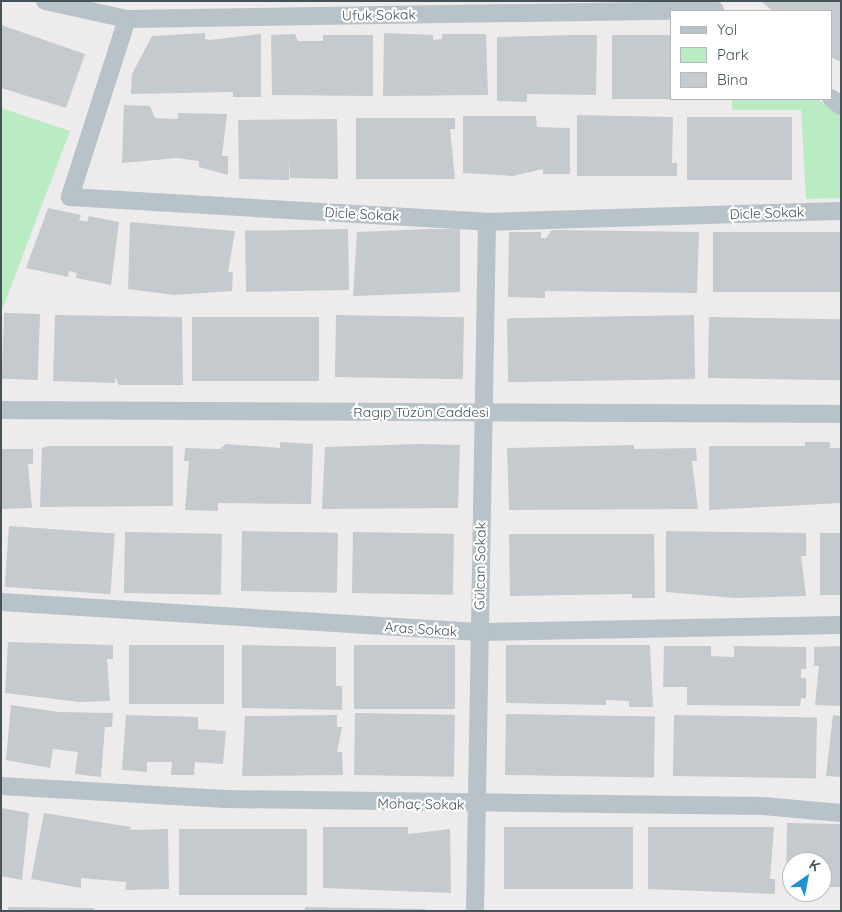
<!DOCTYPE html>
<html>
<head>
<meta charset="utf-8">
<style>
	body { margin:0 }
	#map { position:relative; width:842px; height:912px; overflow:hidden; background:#eeebec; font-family:Quicksand,sans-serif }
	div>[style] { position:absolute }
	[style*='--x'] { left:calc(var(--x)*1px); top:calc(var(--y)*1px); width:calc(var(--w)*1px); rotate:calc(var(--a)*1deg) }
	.green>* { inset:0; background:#baecc3 }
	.building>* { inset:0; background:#c5cace; transform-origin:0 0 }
	.street>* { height:18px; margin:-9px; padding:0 9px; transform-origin:9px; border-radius:9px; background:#b7c3c8 }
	span { translate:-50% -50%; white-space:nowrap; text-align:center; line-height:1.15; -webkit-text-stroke:4.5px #fff; paint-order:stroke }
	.street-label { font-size:14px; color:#455358 }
	.frame { position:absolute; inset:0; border:2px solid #455358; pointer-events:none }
	.legend { position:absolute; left:670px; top:10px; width:162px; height:90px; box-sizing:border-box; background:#fff; border:1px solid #b5babc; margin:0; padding:6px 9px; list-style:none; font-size:15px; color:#455358 }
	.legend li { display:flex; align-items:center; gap:10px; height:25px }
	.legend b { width:25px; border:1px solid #b5babc }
	.north { position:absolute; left:782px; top:852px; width:50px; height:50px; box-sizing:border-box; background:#fff; border:1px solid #b5babc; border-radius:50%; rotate:33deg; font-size:14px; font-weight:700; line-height:20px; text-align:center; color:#455358 }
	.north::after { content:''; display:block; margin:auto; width:18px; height:22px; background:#2092d4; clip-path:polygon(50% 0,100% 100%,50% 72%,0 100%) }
</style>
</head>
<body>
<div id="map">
	<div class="green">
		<i style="clip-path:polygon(732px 99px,817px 99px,841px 116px,841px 198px,806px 199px,801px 110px,732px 110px)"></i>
		<i style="clip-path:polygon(1px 108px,70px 131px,1px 313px)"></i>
	</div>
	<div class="building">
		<i style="clip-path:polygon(761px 1px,841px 1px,841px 62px,831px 57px,831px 11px,772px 11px)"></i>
		<i style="clip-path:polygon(1px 25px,85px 54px,66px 108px,1px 88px)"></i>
		<i style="clip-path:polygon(205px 33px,205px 39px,210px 40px,261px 34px,261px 97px,233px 97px,233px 92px,131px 94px,132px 74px,152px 36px)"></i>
		<i style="clip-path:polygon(384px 33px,433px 35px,433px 40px,442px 39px,442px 34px,486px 34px,488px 95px,383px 96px)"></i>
		<i style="clip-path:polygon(295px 34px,298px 41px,323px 41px,323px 35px,373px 35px,373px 96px,272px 95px,271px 35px)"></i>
		<i style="clip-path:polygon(573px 35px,597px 35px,596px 95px,527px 94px,527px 102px,497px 101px,497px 37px)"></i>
		<i style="left:612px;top:35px;width:59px;height:64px"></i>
		<i style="clip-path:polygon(124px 105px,150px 106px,155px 118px,178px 119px,178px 113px,227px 114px,222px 156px,228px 156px,228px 175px,199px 167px,199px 161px,177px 158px,122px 163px)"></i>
		<i style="clip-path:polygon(577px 115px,673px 117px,672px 163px,677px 163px,677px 176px,577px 176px)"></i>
		<i style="clip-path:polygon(463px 116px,536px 116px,537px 127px,570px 128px,570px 174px,543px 174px,543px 169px,513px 176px,463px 173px)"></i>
		<i style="left:687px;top:117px;width:105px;height:63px"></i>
		<i style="clip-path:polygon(356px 118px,455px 118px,455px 129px,450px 129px,455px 179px,356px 179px)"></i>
		<i style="clip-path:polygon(337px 119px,338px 179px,290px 178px,290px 157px,289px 180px,239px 179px,238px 120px)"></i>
		<i style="clip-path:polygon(48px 208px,81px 215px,79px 220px,87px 222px,89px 216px,119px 222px,111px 285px,76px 278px,77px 273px,69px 271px,68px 277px,26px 268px)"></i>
		<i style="clip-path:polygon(130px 222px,235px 231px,228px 272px,233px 272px,232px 291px,174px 295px,128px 289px)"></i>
		<i style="left:348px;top:229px;width:61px;height:103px;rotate:89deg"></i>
		<i style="clip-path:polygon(430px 229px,460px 229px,460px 292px,353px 296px,357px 232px)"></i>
		<i style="clip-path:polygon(552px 230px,699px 232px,697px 293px,545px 291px,545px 298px,508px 297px,509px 232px,541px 232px,541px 238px,546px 238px)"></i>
		<i style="left:713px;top:232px;width:128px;height:60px"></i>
		<i style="left:40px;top:314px;width:66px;height:36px;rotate:92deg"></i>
		<i style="clip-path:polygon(55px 315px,182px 317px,183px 385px,119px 385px,115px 377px,115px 383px,53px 381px)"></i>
		<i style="left:336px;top:315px;width:128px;height:62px;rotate:1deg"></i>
		<i style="left:694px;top:315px;width:64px;height:187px;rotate:89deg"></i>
		<i style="left:192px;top:317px;width:127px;height:64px"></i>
		<i style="left:709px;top:317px;width:132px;height:61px;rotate:1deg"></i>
		<i style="clip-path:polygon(280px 442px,313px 444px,311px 504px,218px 503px,218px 511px,185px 510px,189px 461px,184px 461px,185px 448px,220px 449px,226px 444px,280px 448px)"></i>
		<i style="clip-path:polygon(805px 442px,830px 442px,830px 448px,841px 448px,841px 503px,709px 510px,709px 446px,805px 446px)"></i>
		<i style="clip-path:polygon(420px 444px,460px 445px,458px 508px,322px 509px,325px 447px)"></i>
		<i style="clip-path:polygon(634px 445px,634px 449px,696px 448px,697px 461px,692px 461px,698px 509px,509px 510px,507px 448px)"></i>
		<i style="clip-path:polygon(49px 446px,173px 446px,173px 506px,40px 507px,42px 448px)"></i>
		<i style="clip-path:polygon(1px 449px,33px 449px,33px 464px,28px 464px,32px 508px,1px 509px)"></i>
		<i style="left:9px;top:526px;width:106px;height:61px;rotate:4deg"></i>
		<i style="left:242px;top:531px;width:96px;height:60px;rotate:1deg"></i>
		<i style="clip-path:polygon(666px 531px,806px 533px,806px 556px,801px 556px,806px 596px,735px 598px,666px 592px)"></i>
		<i style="left:125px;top:532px;width:97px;height:61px;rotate:1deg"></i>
		<i style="left:353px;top:532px;width:101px;height:61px;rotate:1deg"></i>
		<i style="left:820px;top:533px;width:21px;height:62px"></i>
		<i style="clip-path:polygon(509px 534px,654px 534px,655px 598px,632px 598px,632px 594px,510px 596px)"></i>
		<i style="clip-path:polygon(8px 642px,113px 645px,113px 659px,107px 659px,110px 701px,80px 702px,5px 693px)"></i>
		<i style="left:129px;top:645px;width:95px;height:59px"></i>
		<i style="clip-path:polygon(242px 645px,336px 647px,336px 686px,342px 686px,342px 710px,242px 708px)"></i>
		<i style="left:354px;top:645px;width:101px;height:64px"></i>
		<i style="clip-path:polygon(506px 645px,650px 645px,653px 707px,629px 707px,629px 701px,606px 700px,606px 705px,506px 703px)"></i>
		<i style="clip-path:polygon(664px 646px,711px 646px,711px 656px,734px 657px,734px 646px,806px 647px,806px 669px,801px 669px,801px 678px,806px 678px,806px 698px,801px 698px,800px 706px,687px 705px,687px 687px,663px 687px)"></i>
		<i style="clip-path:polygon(841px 646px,841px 706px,815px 705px,819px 666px,814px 666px,814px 647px)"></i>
		<i style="clip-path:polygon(11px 705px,59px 712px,113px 713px,112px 727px,105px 727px,101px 777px,75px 774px,78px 752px,53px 749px,50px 768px,6px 760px)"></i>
		<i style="left:355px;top:713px;width:100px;height:62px;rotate:1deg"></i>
		<i style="left:506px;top:714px;width:149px;height:61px;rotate:1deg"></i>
		<i style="clip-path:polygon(126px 715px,198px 717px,198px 729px,226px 731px,223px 764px,195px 762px,194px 775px,171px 775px,172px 762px,147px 762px,147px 772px,122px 770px)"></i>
		<i style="clip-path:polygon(337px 715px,337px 727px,342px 727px,337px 752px,342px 752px,343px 775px,242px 776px,245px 716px)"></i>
		<i style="left:674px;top:715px;width:143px;height:61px;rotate:1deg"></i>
		<i style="clip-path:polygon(833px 715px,841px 716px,841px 777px,826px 776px)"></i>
		<i style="clip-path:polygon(1px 808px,29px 813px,22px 880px,1px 876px)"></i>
		<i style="clip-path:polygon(44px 813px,131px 827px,130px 830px,168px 829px,169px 889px,126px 890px,126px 882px,81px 878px,81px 888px,31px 879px)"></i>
		<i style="clip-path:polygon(787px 823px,841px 824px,841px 887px,822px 887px,822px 862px,792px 862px,792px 886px,786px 886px)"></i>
		<i style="clip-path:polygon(323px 827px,408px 827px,408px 834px,450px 829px,451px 893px,323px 888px)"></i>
		<i style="left:504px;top:827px;width:129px;height:62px"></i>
		<i style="clip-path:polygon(648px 827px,774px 827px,770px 879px,775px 879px,775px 894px,648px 889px)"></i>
		<i style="left:179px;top:829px;width:128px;height:66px"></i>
		<i style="clip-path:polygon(8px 907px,94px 908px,94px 911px,8px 911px)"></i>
		<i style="clip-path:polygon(305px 907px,425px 909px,425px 911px,305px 911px)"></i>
	</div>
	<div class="street">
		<i style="--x:45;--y:1;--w:84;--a:12.4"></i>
		<i style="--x:127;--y:19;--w:588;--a:-0.88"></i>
		<i style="--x:127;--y:19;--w:187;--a:107.8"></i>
		<i style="--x:70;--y:197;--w:418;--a:3.4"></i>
		<i style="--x:487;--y:222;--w:354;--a:-1.8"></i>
		<i style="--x:831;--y:98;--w:13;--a:39"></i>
		<i style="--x:1;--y:410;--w:840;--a:0.27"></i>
		<i style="--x:1;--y:602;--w:479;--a:3.6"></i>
		<i style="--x:479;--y:632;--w:362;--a:-1.1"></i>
		<i style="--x:1;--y:786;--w:225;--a:3.3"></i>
		<i style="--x:226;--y:799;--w:537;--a:0.75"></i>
		<i style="--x:763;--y:806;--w:78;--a:5.1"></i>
		<i style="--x:475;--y:911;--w:689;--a:-89"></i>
	</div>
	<div class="street-label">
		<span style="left:379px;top:15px;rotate:-1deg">Ufuk Sokak</span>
		<span style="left:767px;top:213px;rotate:-2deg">Dicle Sokak</span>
		<span style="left:362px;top:214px;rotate:3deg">Dicle Sokak</span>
		<span style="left:421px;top:412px">Ragıp Tüzün Caddesi</span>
		<span style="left:480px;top:566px;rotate:-89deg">Gülcan Sokak</span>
		<span style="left:421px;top:629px;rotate:4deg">Aras Sokak</span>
		<span style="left:421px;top:804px;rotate:1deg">Mohaç Sokak</span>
	</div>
	<div class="frame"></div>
	<ul class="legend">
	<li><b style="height:6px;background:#b7c3c8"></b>Yol</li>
	<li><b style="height:14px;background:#baecc3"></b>Park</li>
	<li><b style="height:14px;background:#c5cace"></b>Bina</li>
	</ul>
	<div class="north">K</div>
</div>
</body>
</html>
